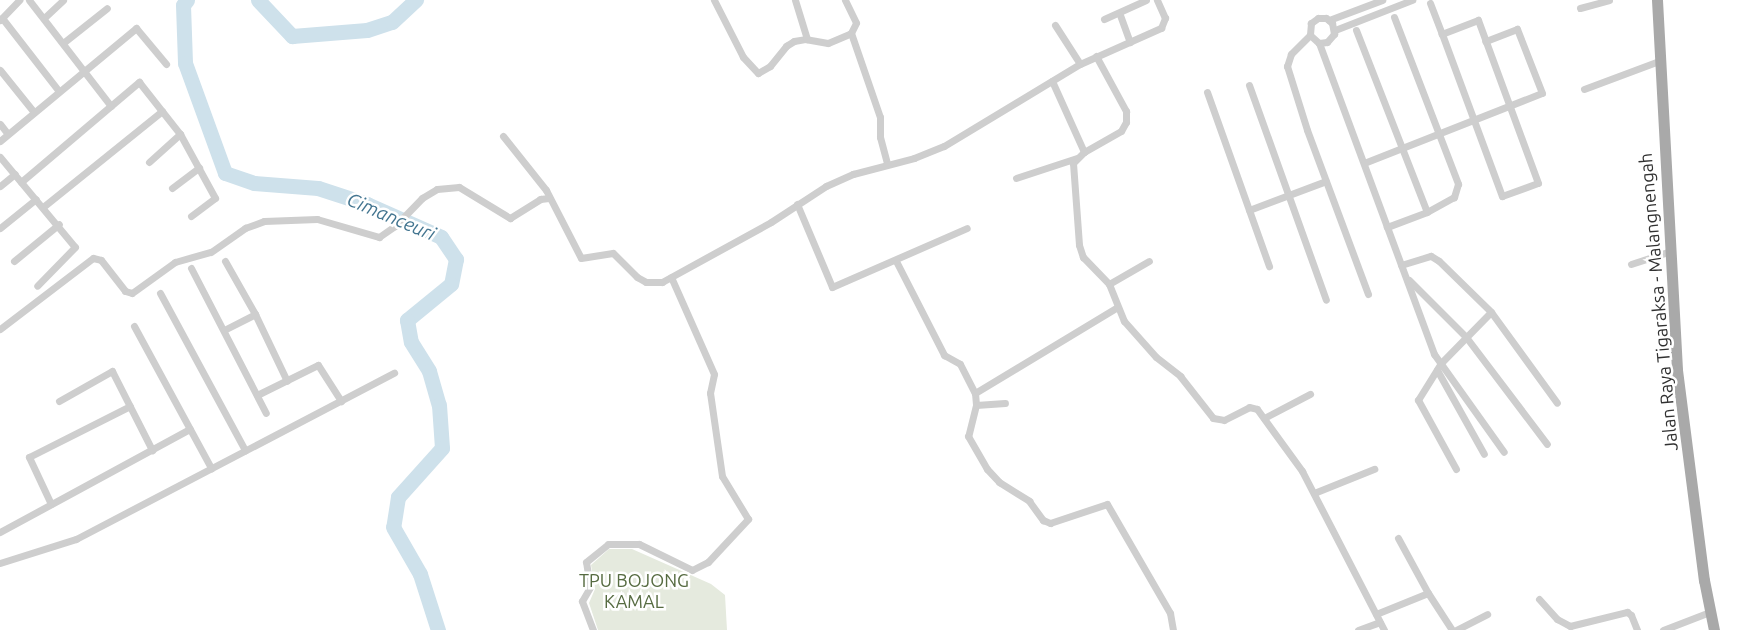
<!DOCTYPE html>
<html>
<head>
<meta charset="utf-8">
<style>
	body { margin:0 }
	#map { position:relative; width:1750px; height:630px; overflow:hidden; background:#fff; font-family:Ubuntu,sans-serif }
	div>[style] { position:absolute }
	[style*='--x'] { left:calc(var(--x)*1px); top:calc(var(--y)*1px); width:calc(var(--w)*1px); rotate:calc(var(--a)*1deg) }
	.green>* { inset:0; background:#e5eade }
	.river>* { height:15px; margin:-7.5px; padding:0 7.5px; transform-origin:7.5px; border-radius:7.5px; background:#cee1eb }
	.minor>* { height:7px; margin:-3.5px; padding:0 3.5px; transform-origin:3.5px; border-radius:3.5px; background:#cecece }
	.primary>* { height:11px; margin:-5.5px; padding:0 5.5px; transform-origin:5.5px; border-radius:5.5px; background:#a9a9a9 }
	span { translate:-50% -50%; white-space:nowrap; text-align:center; line-height:1.15; -webkit-text-stroke:5px #fff; paint-order:stroke }
	.street-label { font-size:18px; color:#313131 }
	.park-label { font-size:18px; color:#566b41 }
	.water-label { font-size:19px; color:#437590; font-style:italic }
</style>
</head>
<body>
<div id="map">
	<div class="green">
		<i style="clip-path:polygon(609px 549px,632px 549px,711px 584px,725px 595px,727px 630px,598px 630px,589px 603px,595px 589px,591px 565px)"></i>
	</div>
	<div class="river">
		<i style="--x:187;--y:0;--w:6;--a:129"></i>
		<i style="--x:183;--y:5;--w:58;--a:88"></i>
		<i style="--x:185;--y:63;--w:117;--a:70"></i>
		<i style="--x:225;--y:173;--w:31;--a:19"></i>
		<i style="--x:254;--y:183;--w:64;--a:4.5"></i>
		<i style="--x:318;--y:188;--w:52;--a:18.1"></i>
		<i style="--x:367;--y:204;--w:81;--a:24"></i>
		<i style="--x:441;--y:237;--w:27;--a:56"></i>
		<i style="--x:456;--y:259;--w:25;--a:101"></i>
		<i style="--x:451;--y:284;--w:57;--a:140.7"></i>
		<i style="--x:407;--y:320;--w:22;--a:80"></i>
		<i style="--x:411;--y:342;--w:34;--a:58"></i>
		<i style="--x:429;--y:371;--w:35;--a:74"></i>
		<i style="--x:439;--y:405;--w:43;--a:86"></i>
		<i style="--x:442;--y:448;--w:66;--a:131.9"></i>
		<i style="--x:398;--y:497;--w:30;--a:99"></i>
		<i style="--x:393;--y:527;--w:54;--a:60.1"></i>
		<i style="--x:420;--y:574;--w:59;--a:72.2"></i>
		<i style="--x:258;--y:0;--w:50;--a:46.6"></i>
		<i style="--x:292;--y:36;--w:75;--a:-4.6"></i>
		<i style="--x:367;--y:30;--w:26;--a:-18"></i>
		<i style="--x:392;--y:22;--w:33;--a:-43"></i>
	</div>
	<div class="minor">
		<i style="--x:29;--y:0;--w:134;--a:52.3"></i>
		<i style="--x:714;--y:0;--w:64;--a:63"></i>
		<i style="--x:743;--y:57;--w:22;--a:47"></i>
		<i style="--x:758;--y:73;--w:14;--a:-30"></i>
		<i style="--x:770;--y:66;--w:26;--a:-51"></i>
		<i style="--x:786;--y:46;--w:9;--a:-32"></i>
		<i style="--x:794;--y:41;--w:11;--a:-10"></i>
		<i style="--x:805;--y:39;--w:23;--a:10"></i>
		<i style="--x:828;--y:43;--w:25;--a:-23"></i>
		<i style="--x:851;--y:33;--w:89;--a:71"></i>
		<i style="--x:880;--y:117;--w:20;--a:90"></i>
		<i style="--x:880;--y:137;--w:28;--a:75"></i>
		<i style="--x:795;--y:0;--w:41;--a:72.9"></i>
		<i style="--x:845;--y:0;--w:25;--a:64"></i>
		<i style="--x:856;--y:23;--w:11;--a:117"></i>
		<i style="--x:1430;--y:3;--w:33;--a:69"></i>
		<i style="--x:1442;--y:34;--w:173;--a:69.7"></i>
		<i style="--x:1502;--y:196;--w:38;--a:-20"></i>
		<i style="--x:1538;--y:183;--w:174;--a:-110.2"></i>
		<i style="--x:1478;--y:20;--w:39;--a:159"></i>
		<i style="--x:1580;--y:8;--w:30;--a:-15"></i>
		<i style="--x:1120;--y:15;--w:29;--a:70"></i>
		<i style="--x:1394;--y:17;--w:179;--a:69"></i>
		<i style="--x:1458;--y:184;--w:14;--a:107"></i>
		<i style="--x:1454;--y:197;--w:31;--a:151"></i>
		<i style="--x:2;--y:18;--w:91;--a:52.1"></i>
		<i style="--x:44;--y:18;--w:26;--a:-43"></i>
		<i style="--x:1104;--y:19;--w:46;--a:-24.3"></i>
		<i style="--x:0;--y:20;--w:28;--a:-46"></i>
		<i style="--x:1329;--y:20;--w:57;--a:-20.7"></i>
		<i style="--x:1055;--y:25;--w:46;--a:57.3"></i>
		<i style="--x:1335;--y:30;--w:83;--a:-21.3"></i>
		<i style="--x:1356;--y:30;--w:195;--a:68.7"></i>
		<i style="--x:1427;--y:212;--w:43;--a:159.4"></i>
		<i style="--x:1310;--y:35;--w:27;--a:135"></i>
		<i style="--x:1291;--y:54;--w:13;--a:108"></i>
		<i style="--x:1287;--y:66;--w:67;--a:72.6"></i>
		<i style="--x:1307;--y:130;--w:175;--a:69.6"></i>
		<i style="--x:63;--y:43;--w:56;--a:-38.5"></i>
		<i style="--x:1319;--y:43;--w:8;--a:-7"></i>
		<i style="--x:1327;--y:42;--w:11;--a:-49"></i>
		<i style="--x:1334;--y:34;--w:11;--a:-100"></i>
		<i style="--x:1332;--y:23;--w:8;--a:-140"></i>
		<i style="--x:1326;--y:18;--w:8;--a:180"></i>
		<i style="--x:1318;--y:18;--w:9;--a:144"></i>
		<i style="--x:1311;--y:23;--w:12;--a:95"></i>
		<i style="--x:1310;--y:35;--w:12;--a:42"></i>
		<i style="--x:1319;--y:43;--w:332;--a:69.7"></i>
		<i style="--x:1434;--y:354;--w:120;--a:54.5"></i>
		<i style="--x:1096;--y:56;--w:63;--a:61.4"></i>
		<i style="--x:1126;--y:111;--w:11;--a:90"></i>
		<i style="--x:1126;--y:122;--w:10;--a:119"></i>
		<i style="--x:1121;--y:131;--w:43;--a:150.4"></i>
		<i style="--x:1084;--y:152;--w:16;--a:135"></i>
		<i style="--x:1073;--y:163;--w:82;--a:85.8"></i>
		<i style="--x:1079;--y:245;--w:13;--a:72"></i>
		<i style="--x:1083;--y:257;--w:37;--a:46"></i>
		<i style="--x:1109;--y:284;--w:40;--a:68"></i>
		<i style="--x:1124;--y:321;--w:48;--a:48.4"></i>
		<i style="--x:1156;--y:357;--w:31;--a:38"></i>
		<i style="--x:1180;--y:376;--w:53;--a:51.8"></i>
		<i style="--x:1213;--y:418;--w:11;--a:10"></i>
		<i style="--x:1224;--y:420;--w:28;--a:-27"></i>
		<i style="--x:1249;--y:407;--w:8;--a:14"></i>
		<i style="--x:1257;--y:409;--w:77;--a:54"></i>
		<i style="--x:1302;--y:471;--w:179;--a:62.7"></i>
		<i style="--x:0;--y:70;--w:53;--a:51.2"></i>
		<i style="--x:1052;--y:81;--w:78;--a:65.7"></i>
		<i style="--x:1249;--y:85;--w:228;--a:70.3"></i>
		<i style="--x:1584;--y:89;--w:80;--a:-20.5"></i>
		<i style="--x:1207;--y:92;--w:185;--a:70.4"></i>
		<i style="--x:0;--y:124;--w:11;--a:52"></i>
		<i style="--x:503;--y:136;--w:69;--a:51.5"></i>
		<i style="--x:546;--y:190;--w:76;--a:62.8"></i>
		<i style="--x:581;--y:258;--w:32;--a:-9"></i>
		<i style="--x:613;--y:253;--w:34;--a:45"></i>
		<i style="--x:637;--y:277;--w:10;--a:29"></i>
		<i style="--x:646;--y:282;--w:16;--a:0"></i>
		<i style="--x:662;--y:282;--w:124;--a:-28.8"></i>
		<i style="--x:771;--y:222;--w:66;--a:-33.2"></i>
		<i style="--x:826;--y:186;--w:30;--a:-24"></i>
		<i style="--x:853;--y:174;--w:63;--a:-14.7"></i>
		<i style="--x:914;--y:158;--w:32;--a:-22"></i>
		<i style="--x:944;--y:146;--w:159;--a:-31.1"></i>
		<i style="--x:1080;--y:64;--w:89;--a:-24"></i>
		<i style="--x:1161;--y:28;--w:11;--a:-68"></i>
		<i style="--x:1165;--y:18;--w:20;--a:-114"></i>
		<i style="--x:0;--y:141;--w:177;--a:-39.7"></i>
		<i style="--x:136;--y:28;--w:47;--a:50.2"></i>
		<i style="--x:0;--y:157;--w:117;--a:50.2"></i>
		<i style="--x:75;--y:247;--w:54;--a:134.3"></i>
		<i style="--x:149;--y:162;--w:42;--a:-42.1"></i>
		<i style="--x:1364;--y:163;--w:191;--a:-21.5"></i>
		<i style="--x:1542;--y:93;--w:69;--a:-111.3"></i>
		<i style="--x:1517;--y:29;--w:34;--a:159"></i>
		<i style="--x:1016;--y:178;--w:64;--a:-18.2"></i>
		<i style="--x:21;--y:182;--w:155;--a:-40.3"></i>
		<i style="--x:139;--y:82;--w:66;--a:51.7"></i>
		<i style="--x:180;--y:134;--w:73;--a:61.3"></i>
		<i style="--x:215;--y:198;--w:30;--a:143"></i>
		<i style="--x:0;--y:186;--w:19;--a:-39"></i>
		<i style="--x:172;--y:188;--w:34;--a:-37"></i>
		<i style="--x:797;--y:204;--w:90;--a:67.1"></i>
		<i style="--x:832;--y:287;--w:147;--a:-23.6"></i>
		<i style="--x:43;--y:207;--w:153;--a:-38.9"></i>
		<i style="--x:1249;--y:210;--w:82;--a:-20.6"></i>
		<i style="--x:0;--y:228;--w:46;--a:-38.9"></i>
		<i style="--x:14;--y:261;--w:58;--a:-39.4"></i>
		<i style="--x:225;--y:261;--w:61;--a:60.5"></i>
		<i style="--x:255;--y:314;--w:74;--a:64.5"></i>
		<i style="--x:896;--y:261;--w:106;--a:62.9"></i>
		<i style="--x:944;--y:355;--w:18;--a:29"></i>
		<i style="--x:960;--y:364;--w:33;--a:63"></i>
		<i style="--x:975;--y:393;--w:12;--a:85"></i>
		<i style="--x:976;--y:405;--w:32;--a:104"></i>
		<i style="--x:968;--y:436;--w:38;--a:60"></i>
		<i style="--x:987;--y:469;--w:18;--a:47"></i>
		<i style="--x:999;--y:482;--w:36;--a:32"></i>
		<i style="--x:1029;--y:501;--w:24;--a:54"></i>
		<i style="--x:1043;--y:520;--w:8;--a:23"></i>
		<i style="--x:1050;--y:523;--w:60;--a:-18.4"></i>
		<i style="--x:1107;--y:504;--w:126;--a:60"></i>
		<i style="--x:1170;--y:613;--w:17;--a:80"></i>
		<i style="--x:1631;--y:264;--w:40;--a:-18"></i>
		<i style="--x:1401;--y:265;--w:31;--a:-17"></i>
		<i style="--x:1431;--y:256;--w:9;--a:32"></i>
		<i style="--x:1439;--y:261;--w:73;--a:44.4"></i>
		<i style="--x:1491;--y:312;--w:112;--a:54"></i>
		<i style="--x:191;--y:268;--w:163;--a:62.7"></i>
		<i style="--x:1409;--y:280;--w:81;--a:45"></i>
		<i style="--x:1466;--y:337;--w:134;--a:52.9"></i>
		<i style="--x:1109;--y:284;--w:46;--a:-29.9"></i>
		<i style="--x:160;--y:293;--w:179;--a:61.6"></i>
		<i style="--x:134;--y:326;--w:162;--a:61.5"></i>
		<i style="--x:0;--y:329;--w:117;--a:-37.4"></i>
		<i style="--x:93;--y:258;--w:8;--a:14"></i>
		<i style="--x:101;--y:260;--w:39;--a:52"></i>
		<i style="--x:125;--y:291;--w:7;--a:16"></i>
		<i style="--x:132;--y:293;--w:53;--a:-35.8"></i>
		<i style="--x:175;--y:262;--w:37;--a:-16"></i>
		<i style="--x:211;--y:252;--w:42;--a:-35.2"></i>
		<i style="--x:245;--y:228;--w:20;--a:-20"></i>
		<i style="--x:264;--y:221;--w:53;--a:-2.2"></i>
		<i style="--x:317;--y:219;--w:65;--a:16.2"></i>
		<i style="--x:379;--y:237;--w:19;--a:-35"></i>
		<i style="--x:395;--y:226;--w:39;--a:-46"></i>
		<i style="--x:422;--y:198;--w:17;--a:-31"></i>
		<i style="--x:437;--y:189;--w:22;--a:-5"></i>
		<i style="--x:459;--y:187;--w:60;--a:31.3"></i>
		<i style="--x:510;--y:218;--w:36;--a:-32"></i>
		<i style="--x:540;--y:199;--w:9;--a:-6"></i>
		<i style="--x:224;--y:330;--w:35;--a:-27"></i>
		<i style="--x:1437;--y:370;--w:96;--a:60.8"></i>
		<i style="--x:975;--y:393;--w:165;--a:-31.1"></i>
		<i style="--x:257;--y:395;--w:68;--a:-26.2"></i>
		<i style="--x:318;--y:365;--w:43;--a:57.4"></i>
		<i style="--x:59;--y:401;--w:61;--a:-29.5"></i>
		<i style="--x:112;--y:371;--w:89;--a:63.1"></i>
		<i style="--x:976;--y:405;--w:29;--a:-4"></i>
		<i style="--x:1264;--y:418;--w:52;--a:-27.6"></i>
		<i style="--x:1456;--y:469;--w:79;--a:-118.8"></i>
		<i style="--x:1418;--y:400;--w:44;--a:-58.1"></i>
		<i style="--x:1441;--y:363;--w:71;--a:-45.6"></i>
		<i style="--x:1314;--y:493;--w:65;--a:-21.8"></i>
		<i style="--x:51;--y:504;--w:52;--a:-115.1"></i>
		<i style="--x:29;--y:457;--w:113;--a:-26.8"></i>
		<i style="--x:0;--y:532;--w:216;--a:-28.5"></i>
		<i style="--x:1398;--y:538;--w:63;--a:61.4"></i>
		<i style="--x:0;--y:563;--w:80;--a:-17.5"></i>
		<i style="--x:76;--y:539;--w:359;--a:-27.6"></i>
		<i style="--x:1539;--y:599;--w:27;--a:48"></i>
		<i style="--x:1557;--y:619;--w:15;--a:28"></i>
		<i style="--x:1570;--y:626;--w:59;--a:-13.8"></i>
		<i style="--x:1627;--y:612;--w:5;--a:37"></i>
		<i style="--x:1631;--y:615;--w:16;--a:68"></i>
		<i style="--x:1376;--y:614;--w:56;--a:-22"></i>
		<i style="--x:1428;--y:593;--w:44;--a:57"></i>
		<i style="--x:593;--y:630;--w:31;--a:-111"></i>
		<i style="--x:582;--y:601;--w:16;--a:-60"></i>
		<i style="--x:590;--y:587;--w:25;--a:-99"></i>
		<i style="--x:586;--y:562;--w:28;--a:-39"></i>
		<i style="--x:608;--y:544;--w:31;--a:0"></i>
		<i style="--x:639;--y:544;--w:59;--a:26.1"></i>
		<i style="--x:692;--y:570;--w:18;--a:-27"></i>
		<i style="--x:708;--y:562;--w:59;--a:-47.1"></i>
		<i style="--x:748;--y:519;--w:50;--a:-121.2"></i>
		<i style="--x:722;--y:476;--w:84;--a:-98.2"></i>
		<i style="--x:710;--y:393;--w:19;--a:-78"></i>
		<i style="--x:714;--y:374;--w:106;--a:-113.9"></i>
		<i style="--x:1358;--y:630;--w:23;--a:-20"></i>
		<i style="--x:1456;--y:630;--w:35;--a:-27"></i>
		<i style="--x:1663;--y:630;--w:50;--a:-21"></i>
	</div>
	<div class="primary">
		<i style="--x:1657;--y:0;--w:371;--a:86.9"></i>
		<i style="--x:1677;--y:370;--w:212;--a:82.7"></i>
		<i style="--x:1704;--y:580;--w:51;--a:78.7"></i>
	</div>
	<div class="street-label">
		<span style="left:1658px;top:302px;rotate:-95deg">Jalan Raya Tigaraksa - Malangnengah</span>
	</div>
	<div class="park-label">
		<span style="left:634px;top:591px">TPU BOJONG<br>KAMAL</span>
	</div>
	<div class="water-label">
		<span style="left:391px;top:217px;rotate:23deg">Cimanceuri</span>
	</div>
</div>
</body>
</html>
